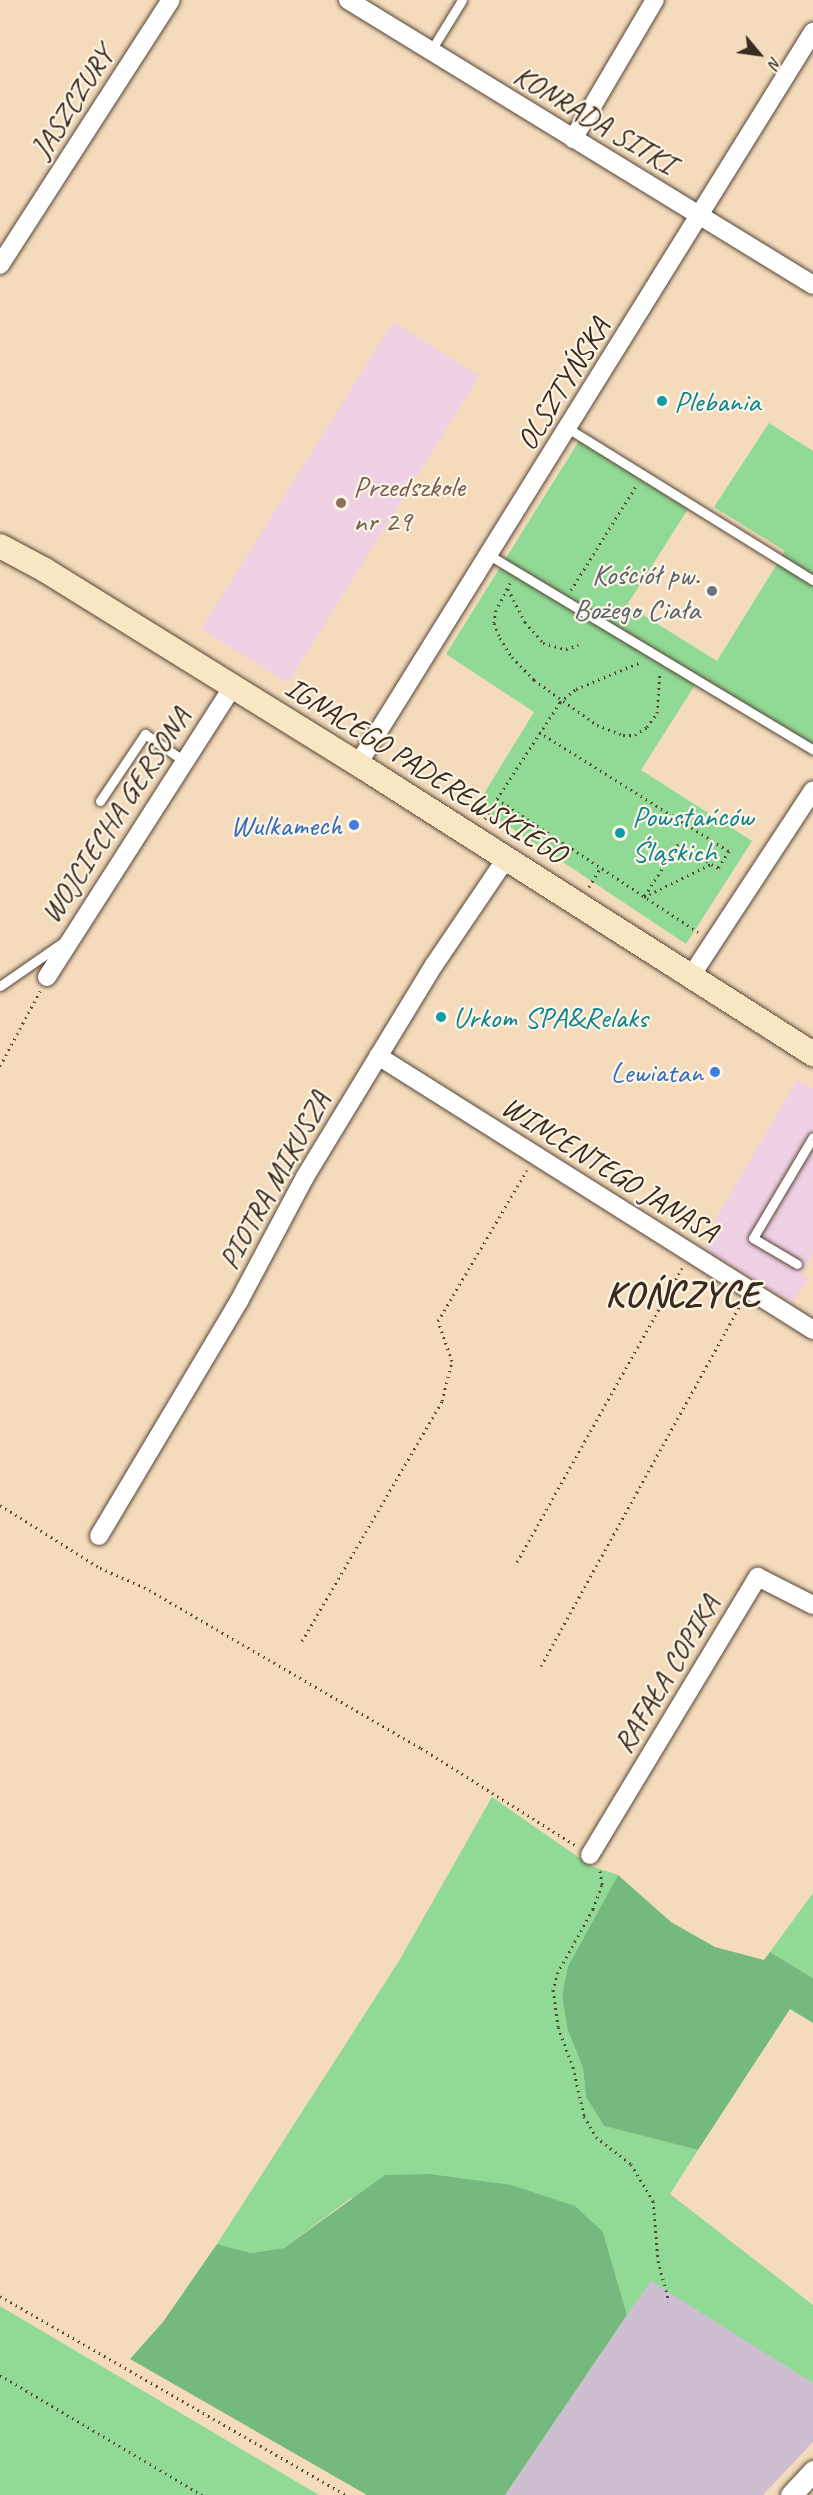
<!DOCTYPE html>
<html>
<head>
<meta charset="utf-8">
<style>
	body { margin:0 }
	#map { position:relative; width:813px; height:2495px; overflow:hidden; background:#f3dbbc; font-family:Caveat,sans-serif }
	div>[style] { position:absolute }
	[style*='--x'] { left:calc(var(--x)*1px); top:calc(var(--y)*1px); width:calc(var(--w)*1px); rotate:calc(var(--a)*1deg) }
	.built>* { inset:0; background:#f0d0e5; transform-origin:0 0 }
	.industrial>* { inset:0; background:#cebed2 }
	.green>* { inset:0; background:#90da95 }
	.forest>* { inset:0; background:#74ba7e }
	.path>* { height:3px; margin-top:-1.5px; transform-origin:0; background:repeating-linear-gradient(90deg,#574536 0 1.5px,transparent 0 6px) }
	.roads { filter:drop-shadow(0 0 2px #574536) drop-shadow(0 0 2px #574536) }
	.service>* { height:9px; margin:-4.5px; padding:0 4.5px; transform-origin:4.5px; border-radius:4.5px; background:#fff }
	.minor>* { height:18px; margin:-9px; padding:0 9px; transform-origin:9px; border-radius:9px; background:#fff }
	.tertiary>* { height:21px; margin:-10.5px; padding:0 10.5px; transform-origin:10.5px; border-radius:10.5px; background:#fff }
	.secondary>* { height:24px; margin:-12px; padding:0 12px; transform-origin:12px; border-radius:12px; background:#f9e7c3 }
	.dots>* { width:16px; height:16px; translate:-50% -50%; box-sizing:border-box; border:3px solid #fcf5e5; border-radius:50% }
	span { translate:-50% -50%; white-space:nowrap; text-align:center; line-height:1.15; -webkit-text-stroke:4.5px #fcf5e5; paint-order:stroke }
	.street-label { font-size:30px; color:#3b2a1e }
	.culture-label { font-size:30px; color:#0d838f }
	.left { translate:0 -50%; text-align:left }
	.education-label { font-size:30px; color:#785e54 }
	.worship-label { font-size:30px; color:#5b616d }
	.right { translate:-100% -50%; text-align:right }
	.shop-label { font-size:30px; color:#366cbe }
	.district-label { font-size:36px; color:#3b2a1e; font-weight:700; letter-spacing:1.5px }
	.north { position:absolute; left:729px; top:24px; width:60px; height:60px; -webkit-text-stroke:4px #fcf5e5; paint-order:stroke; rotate:119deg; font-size:16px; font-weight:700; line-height:24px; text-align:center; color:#3b2a1e }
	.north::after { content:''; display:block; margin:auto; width:21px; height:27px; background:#3b2a1e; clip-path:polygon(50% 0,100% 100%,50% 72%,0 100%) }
</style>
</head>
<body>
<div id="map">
	<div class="built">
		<i style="left:393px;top:322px;width:102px;height:362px;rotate:32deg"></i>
		<i style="clip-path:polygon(797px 1080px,813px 1089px,813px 1253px,801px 1274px,808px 1279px,792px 1303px,706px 1250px,721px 1225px,715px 1220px)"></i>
	</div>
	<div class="industrial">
		<i style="clip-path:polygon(651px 2280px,813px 2383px,813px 2442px,763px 2495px,505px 2495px)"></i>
	</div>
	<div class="green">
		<i style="clip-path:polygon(769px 423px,813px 451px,813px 755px,695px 685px,641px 770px,752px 841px,686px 944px,477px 805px,534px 712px,446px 654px,579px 441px,688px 509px,627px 605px,717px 661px,785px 551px,714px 507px)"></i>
		<i style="clip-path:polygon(492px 1797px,591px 1866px,618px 1875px,568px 1966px,562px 1995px,567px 2028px,583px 2068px,586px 2097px,604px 2126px,698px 2150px,670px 2194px,813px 2305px,813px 2383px,651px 2281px,627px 2315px,603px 2232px,351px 2198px,284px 2248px,251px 2253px,217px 2244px,399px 1961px)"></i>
		<i style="clip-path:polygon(813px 1893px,813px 1978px,770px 1952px)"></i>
		<i style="clip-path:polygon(0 2306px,319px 2495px,0 2495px)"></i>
	</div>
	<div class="forest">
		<i style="clip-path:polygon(618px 1875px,671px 1922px,715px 1947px,764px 1960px,770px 1952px,813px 1978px,813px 2023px,790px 2009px,698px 2150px,604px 2126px,586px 2097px,583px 2068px,567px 2028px,562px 1995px,568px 1966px)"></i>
		<i style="clip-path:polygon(429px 2174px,511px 2185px,575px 2206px,603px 2232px,627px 2315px,505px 2495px,367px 2495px,130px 2359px,163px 2322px,217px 2244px,251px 2253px,284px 2248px,385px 2175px)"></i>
	</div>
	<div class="path">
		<i style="--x:510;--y:583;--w:30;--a:117"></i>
		<i style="--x:496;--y:610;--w:13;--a:99"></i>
		<i style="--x:494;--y:623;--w:16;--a:68"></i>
		<i style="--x:500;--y:638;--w:22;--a:58"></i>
		<i style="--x:512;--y:657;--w:32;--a:46"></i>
		<i style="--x:534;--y:680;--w:77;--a:35.5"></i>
		<i style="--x:597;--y:725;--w:28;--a:21"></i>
		<i style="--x:623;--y:735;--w:12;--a:0"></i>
		<i style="--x:635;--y:735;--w:14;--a:-34"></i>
		<i style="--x:647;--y:727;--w:17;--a:-54"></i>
		<i style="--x:657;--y:713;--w:39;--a:-86"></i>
		<i style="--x:508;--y:589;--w:37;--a:63"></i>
		<i style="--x:525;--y:622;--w:28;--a:49"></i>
		<i style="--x:543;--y:643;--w:24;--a:15"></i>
		<i style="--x:566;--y:649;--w:13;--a:-18"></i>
		<i style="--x:571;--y:590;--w:123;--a:-58"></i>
		<i style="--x:539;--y:732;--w:224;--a:32.1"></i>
		<i style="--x:729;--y:851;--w:20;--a:123"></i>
		<i style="--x:718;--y:868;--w:47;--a:-149"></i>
		<i style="--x:678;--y:844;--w:63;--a:122.7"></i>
		<i style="--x:644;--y:897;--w:75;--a:-26.2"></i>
		<i style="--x:497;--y:799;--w:116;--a:-57"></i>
		<i style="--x:560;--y:702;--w:21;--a:-39"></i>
		<i style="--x:576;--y:689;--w:70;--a:-22.6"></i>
		<i style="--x:485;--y:819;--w:23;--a:-59"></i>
		<i style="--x:497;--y:799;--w:241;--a:33.5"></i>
		<i style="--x:589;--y:887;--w:23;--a:-59"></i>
		<i style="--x:0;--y:1066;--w:85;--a:-61.9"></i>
		<i style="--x:0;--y:1505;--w:118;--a:32.2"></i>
		<i style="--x:100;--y:1568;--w:48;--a:23.4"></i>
		<i style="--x:144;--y:1587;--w:320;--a:30.2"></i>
		<i style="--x:421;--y:1748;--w:182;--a:32.2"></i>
		<i style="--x:517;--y:1562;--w:337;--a:-60.7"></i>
		<i style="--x:302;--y:1641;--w:278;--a:-59.7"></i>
		<i style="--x:442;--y:1401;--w:41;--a:-76"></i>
		<i style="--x:452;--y:1361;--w:42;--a:-109.3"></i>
		<i style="--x:438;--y:1321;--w:175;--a:-59.5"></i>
		<i style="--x:541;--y:1666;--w:414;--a:-61.1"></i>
		<i style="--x:600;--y:1871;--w:14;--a:82"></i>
		<i style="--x:602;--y:1885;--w:26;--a:111"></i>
		<i style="--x:593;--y:1909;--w:72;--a:119.1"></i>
		<i style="--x:558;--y:1972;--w:19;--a:106"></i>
		<i style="--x:553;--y:1990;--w:37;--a:82"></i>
		<i style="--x:558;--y:2027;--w:43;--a:69.4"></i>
		<i style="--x:573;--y:2067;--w:50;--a:77.3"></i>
		<i style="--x:584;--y:2116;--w:24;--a:60"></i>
		<i style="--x:596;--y:2137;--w:44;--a:37.6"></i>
		<i style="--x:631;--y:2164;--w:43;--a:59.3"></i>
		<i style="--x:653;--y:2201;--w:60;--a:85.2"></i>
		<i style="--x:658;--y:2261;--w:42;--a:75"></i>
		<i style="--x:0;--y:2296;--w:399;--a:29.9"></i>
		<i style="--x:0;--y:2375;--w:235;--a:30.7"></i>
	</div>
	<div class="roads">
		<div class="service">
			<i style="--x:430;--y:52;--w:61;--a:-58.4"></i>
			<i style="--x:569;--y:429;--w:287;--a:31.8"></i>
			<i style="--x:489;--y:555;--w:378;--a:31"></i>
			<i style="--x:100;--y:801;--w:81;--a:-56.1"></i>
			<i style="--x:145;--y:734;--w:47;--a:34.7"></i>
			<i style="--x:0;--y:986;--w:79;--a:-34.7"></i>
			<i style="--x:797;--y:1264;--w:51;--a:-149.4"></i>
			<i style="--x:753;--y:1238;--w:117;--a:-59.3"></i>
		</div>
		<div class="minor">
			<i style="--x:348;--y:0;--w:545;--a:31.5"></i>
			<i style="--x:573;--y:139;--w:161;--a:-59.5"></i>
			<i style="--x:0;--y:265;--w:315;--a:-57.2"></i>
			<i style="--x:358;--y:764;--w:862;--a:-58.14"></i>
			<i style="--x:691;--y:976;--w:222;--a:-56.7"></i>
			<i style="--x:47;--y:977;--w:345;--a:-57.4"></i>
			<i style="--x:378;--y:1056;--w:514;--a:32.21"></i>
			<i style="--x:99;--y:1536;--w:274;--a:-59.2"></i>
			<i style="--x:239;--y:1301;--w:140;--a:-62"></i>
			<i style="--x:305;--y:1177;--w:248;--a:-58.7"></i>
			<i style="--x:434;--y:965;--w:130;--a:-55.9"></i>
			<i style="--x:590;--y:1855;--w:325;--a:-58.9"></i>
			<i style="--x:758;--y:1577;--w:62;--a:27"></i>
		</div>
		<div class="tertiary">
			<i style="--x:791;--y:2495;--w:33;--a:-47"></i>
		</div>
		<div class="secondary">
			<i style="--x:0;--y:546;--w:51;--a:28.1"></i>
			<i style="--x:45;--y:570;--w:368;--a:31.8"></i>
			<i style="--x:358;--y:764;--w:540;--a:32.51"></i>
		</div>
	</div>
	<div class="dots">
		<i style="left:662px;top:401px;background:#0f9aa8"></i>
		<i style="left:341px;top:503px;background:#8d6e63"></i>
		<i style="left:712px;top:591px;background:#6b7280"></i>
		<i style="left:354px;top:825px;background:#3f7fe0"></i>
		<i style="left:620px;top:833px;background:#0f9aa8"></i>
		<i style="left:441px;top:1017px;background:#0f9aa8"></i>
		<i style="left:715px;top:1072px;background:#3f7fe0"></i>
	</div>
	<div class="street-label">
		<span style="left:72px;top:102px;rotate:-57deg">JASZCZURY</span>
		<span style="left:595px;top:119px;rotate:31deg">KONRADA SITKI</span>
		<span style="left:563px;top:384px;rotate:-58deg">OLSZTYŃSKA</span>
		<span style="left:426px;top:770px;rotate:32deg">IGNACEGO PADEREWSKIEGO</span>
		<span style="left:115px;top:815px;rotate:-57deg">WOJCIECHA GERSONA</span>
		<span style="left:610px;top:1169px;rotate:32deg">WINCENTEGO JANASA</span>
		<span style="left:274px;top:1180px;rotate:-61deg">PIOTRA MIKUSZA</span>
		<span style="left:666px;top:1674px;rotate:-59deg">RAFAŁA COPIKA</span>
	</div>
	<div class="culture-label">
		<span class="left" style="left:674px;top:401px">Plebania</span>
		<span class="left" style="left:632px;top:833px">Powstańców<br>Śląskich</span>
		<span class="left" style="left:453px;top:1017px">Urkom SPA&amp;Relaks</span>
	</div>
	<div class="education-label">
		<span class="left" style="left:353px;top:503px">Przedszkole<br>nr 29</span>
	</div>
	<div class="worship-label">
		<span class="right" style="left:700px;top:591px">Kościół pw.<br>Bożego Ciała</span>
	</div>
	<div class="shop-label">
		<span class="right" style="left:342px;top:825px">Wulkamech</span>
		<span class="right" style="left:703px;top:1072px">Lewiatan</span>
	</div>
	<div class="district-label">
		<span style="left:683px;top:1295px">KOŃCZYCE</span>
	</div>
	<div class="north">N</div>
</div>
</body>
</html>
